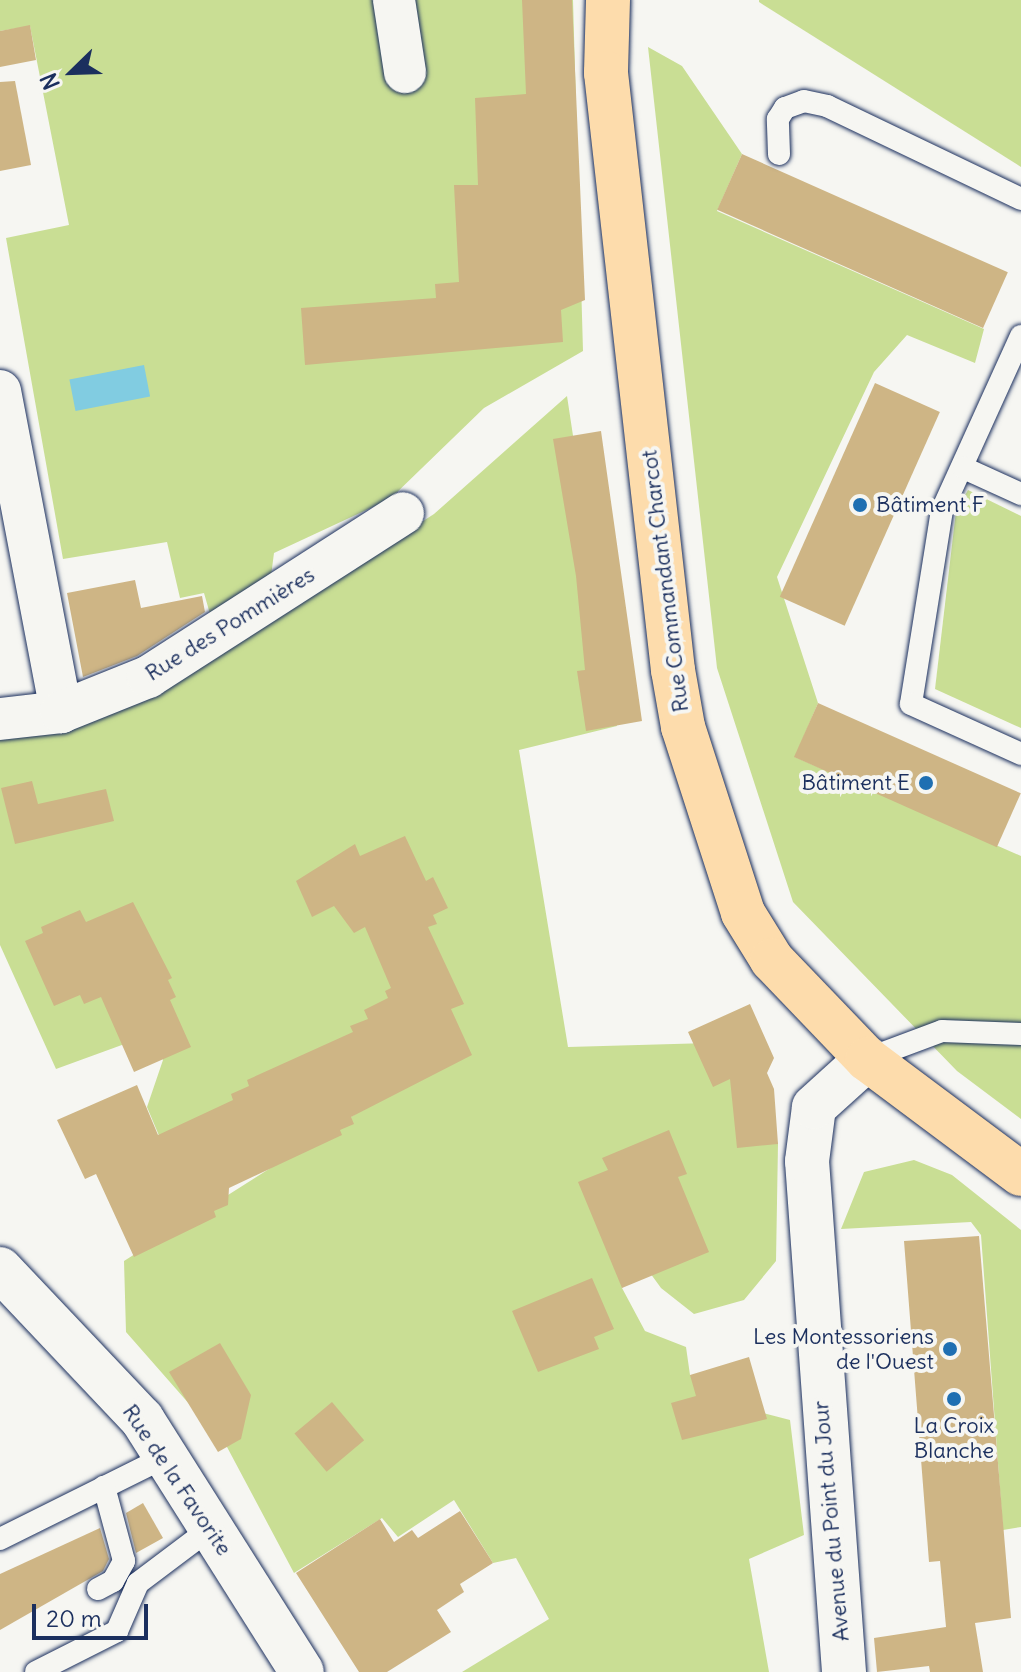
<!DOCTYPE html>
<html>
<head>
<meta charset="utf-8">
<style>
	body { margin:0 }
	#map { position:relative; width:1021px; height:1672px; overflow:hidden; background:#f6f6f2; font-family:Delius,sans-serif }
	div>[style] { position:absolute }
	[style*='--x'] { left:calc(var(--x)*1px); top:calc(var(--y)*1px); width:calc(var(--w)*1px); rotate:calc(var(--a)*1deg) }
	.green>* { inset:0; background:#c9de94 }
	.water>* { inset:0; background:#81cce1; transform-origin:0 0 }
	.building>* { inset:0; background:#ceb585; transform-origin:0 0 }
	.roads { filter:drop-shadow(0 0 2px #1b2f5e) drop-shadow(0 0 2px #1b2f5e) }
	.service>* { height:22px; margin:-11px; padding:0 11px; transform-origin:11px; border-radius:11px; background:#f6f6f2 }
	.minor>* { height:42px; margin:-21px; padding:0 21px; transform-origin:21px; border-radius:21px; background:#f6f6f2 }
	.tertiary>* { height:44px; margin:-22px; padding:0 22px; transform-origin:22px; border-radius:22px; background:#f6f6f2 }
	.secondary>* { height:44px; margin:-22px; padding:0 22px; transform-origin:22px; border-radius:22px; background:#f6f6f2 }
	.primary>* { height:44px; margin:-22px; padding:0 22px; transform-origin:22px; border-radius:22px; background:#fddcac }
	.dots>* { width:22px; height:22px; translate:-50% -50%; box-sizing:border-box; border:4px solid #f6f6f2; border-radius:50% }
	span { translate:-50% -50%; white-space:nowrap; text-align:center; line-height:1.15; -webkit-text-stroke:8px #f6f6f2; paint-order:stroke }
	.poi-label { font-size:22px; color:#1b2f5e }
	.left { translate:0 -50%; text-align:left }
	.right { translate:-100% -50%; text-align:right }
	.street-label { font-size:22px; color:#1b2f5e }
	.north { position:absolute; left:32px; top:32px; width:80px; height:80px; -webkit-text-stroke:6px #f6f6f2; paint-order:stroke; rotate:247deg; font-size:22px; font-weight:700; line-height:32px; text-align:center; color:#1b2f5e }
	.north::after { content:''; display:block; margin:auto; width:28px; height:36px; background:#1b2f5e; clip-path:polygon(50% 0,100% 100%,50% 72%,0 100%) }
	.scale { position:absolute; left:32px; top:1604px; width:116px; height:36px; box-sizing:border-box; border:4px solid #1b2f5e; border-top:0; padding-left:10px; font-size:24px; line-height:28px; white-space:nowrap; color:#1b2f5e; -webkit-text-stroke:6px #f6f6f2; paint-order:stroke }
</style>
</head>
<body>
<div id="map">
	<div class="green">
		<i style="clip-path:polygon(0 0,573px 0,583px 351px,484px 408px,390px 499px,274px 553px,271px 576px,210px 614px,204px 593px,180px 598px,167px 542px,63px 559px,6px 238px,69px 225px,30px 26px,0 31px)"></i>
		<i style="clip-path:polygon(1021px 0,1021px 167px,759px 2px,759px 0)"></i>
		<i style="clip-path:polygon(648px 47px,682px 66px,742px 154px,717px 211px,984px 329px,975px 363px,907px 335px,874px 372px,777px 577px,818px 703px,795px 757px,1021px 856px,1021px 1119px,957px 1071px,793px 902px,717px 668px)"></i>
		<i style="clip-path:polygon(567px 396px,617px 726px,519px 750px,568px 1047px,709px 1043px,762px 1098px,778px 1144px,776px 1261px,744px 1300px,694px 1314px,661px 1288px,637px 1255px,622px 1288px,645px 1331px,686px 1347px,690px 1375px,739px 1407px,790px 1420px,804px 1535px,749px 1559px,769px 1672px,462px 1672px,549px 1619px,516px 1558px,493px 1563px,454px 1500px,398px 1537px,382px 1518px,294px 1573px,227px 1447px,126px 1332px,124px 1261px,453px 1052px,160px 1138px,147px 1107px,163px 1060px,152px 1034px,56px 1069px,0 945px,0 719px,90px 721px,145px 701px,434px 514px)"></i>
		<i style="clip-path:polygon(968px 490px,1021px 516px,1021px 728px,935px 689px,956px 511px)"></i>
		<i style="clip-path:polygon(914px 1160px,952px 1175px,1021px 1230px,1021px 1527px,1003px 1530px,981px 1235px,971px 1222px,841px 1229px,864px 1172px)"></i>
	</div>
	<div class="water">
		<i style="left:144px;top:365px;width:32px;height:76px;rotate:79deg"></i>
	</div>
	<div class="building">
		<i style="clip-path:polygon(522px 0,572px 0,585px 300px,561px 310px,563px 342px,305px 365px,301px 308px,436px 298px,435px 284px,459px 282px,454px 185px,478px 185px,475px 98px,526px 94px)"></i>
		<i style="clip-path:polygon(30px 25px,36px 60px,0 67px,0 31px)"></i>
		<i style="clip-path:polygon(15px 81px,31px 165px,0 171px,0 82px)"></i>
		<i style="left:742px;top:154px;width:291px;height:61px;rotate:24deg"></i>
		<i style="left:875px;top:383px;width:71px;height:234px;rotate:24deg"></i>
		<i style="clip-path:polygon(601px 431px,642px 721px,586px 731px,577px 671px,585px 670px,576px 576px,553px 439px)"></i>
		<i style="clip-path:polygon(135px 580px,141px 608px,202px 596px,205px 612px,137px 656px,83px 677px,67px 593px)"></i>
		<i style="left:818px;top:703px;width:222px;height:59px;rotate:24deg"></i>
		<i style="clip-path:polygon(32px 781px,38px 804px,106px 789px,114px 821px,15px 844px,1px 788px)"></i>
		<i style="clip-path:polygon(405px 836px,426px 881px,433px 877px,448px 908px,433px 915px,437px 924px,428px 927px,464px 1004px,451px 1009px,472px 1055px,351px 1117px,354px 1124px,340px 1130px,342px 1135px,229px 1188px,228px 1205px,214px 1211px,216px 1217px,134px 1257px,96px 1174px,85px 1179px,57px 1120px,137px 1085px,158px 1135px,233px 1100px,231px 1094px,249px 1086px,247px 1080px,353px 1032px,350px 1026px,368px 1019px,364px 1010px,388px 998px,385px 991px,391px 988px,365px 927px,354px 933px,334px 906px,312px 917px,296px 881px,355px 844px,360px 856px)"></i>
		<i style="clip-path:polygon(133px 902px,172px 978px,168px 980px,176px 997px,170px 1000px,191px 1047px,134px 1072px,101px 997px,84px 1004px,80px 995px,54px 1006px,25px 941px,43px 933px,41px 927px,80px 910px,86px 922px)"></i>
		<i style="clip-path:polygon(750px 1004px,774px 1058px,767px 1073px,774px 1089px,778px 1144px,737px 1148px,730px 1079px,713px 1087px,688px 1032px)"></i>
		<i style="clip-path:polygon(669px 1130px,687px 1174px,678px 1177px,709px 1252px,622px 1288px,578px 1182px,608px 1170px,602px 1158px)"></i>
		<i style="clip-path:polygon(979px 1236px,1011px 1618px,975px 1623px,983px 1672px,930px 1672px,929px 1666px,877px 1672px,874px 1638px,946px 1627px,940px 1561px,929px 1562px,904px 1241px)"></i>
		<i style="clip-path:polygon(592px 1278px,614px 1329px,594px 1337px,599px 1349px,538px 1372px,512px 1311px)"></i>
		<i style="clip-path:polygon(220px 1343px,251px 1395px,241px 1439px,218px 1452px,169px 1372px)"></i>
		<i style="clip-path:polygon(749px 1357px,767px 1419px,682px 1440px,671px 1403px,696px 1396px,690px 1375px)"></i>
		<i style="left:332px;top:1402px;width:50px;height:49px;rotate:50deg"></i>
		<i style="clip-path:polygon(143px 1503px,163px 1538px,136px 1553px,126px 1513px)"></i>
		<i style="clip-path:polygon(460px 1511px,493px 1563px,460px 1584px,464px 1592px,437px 1610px,451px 1632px,387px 1672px,359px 1672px,296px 1573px,380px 1519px,394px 1542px,412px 1530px,418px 1538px)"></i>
		<i style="clip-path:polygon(100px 1528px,109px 1559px,103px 1571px,0 1630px,0 1574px)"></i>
	</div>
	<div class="roads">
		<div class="service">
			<i style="--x:779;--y:154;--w:35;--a:-92"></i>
			<i style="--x:778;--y:119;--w:13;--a:-58"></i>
			<i style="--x:785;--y:108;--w:20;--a:-20"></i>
			<i style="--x:804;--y:101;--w:24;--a:12"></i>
			<i style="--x:827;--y:106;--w:215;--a:25.6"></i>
			<i style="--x:1021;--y:336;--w:191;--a:114.4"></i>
			<i style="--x:942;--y:510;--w:196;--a:99.1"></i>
			<i style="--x:911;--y:704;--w:121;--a:24.4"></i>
			<i style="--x:964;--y:468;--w:63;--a:24.5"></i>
			<i style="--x:867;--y:1059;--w:80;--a:-20.5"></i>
			<i style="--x:942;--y:1031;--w:79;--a:2.2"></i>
			<i style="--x:0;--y:1539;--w:184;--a:-26.4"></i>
			<i style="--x:98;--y:1589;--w:17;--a:-28"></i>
			<i style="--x:113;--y:1581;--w:23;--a:-61"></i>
			<i style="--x:124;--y:1561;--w:77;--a:-105.1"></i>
			<i style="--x:36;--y:1672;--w:91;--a:-26.8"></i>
			<i style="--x:117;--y:1631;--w:52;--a:-66.4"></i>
			<i style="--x:138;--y:1583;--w:91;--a:-37"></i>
		</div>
		<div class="minor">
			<i style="--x:394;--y:0;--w:73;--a:81.3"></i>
			<i style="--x:0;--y:391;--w:327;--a:79.2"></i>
			<i style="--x:0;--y:719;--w:61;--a:-6.5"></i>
			<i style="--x:61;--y:712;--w:94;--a:-21.9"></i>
			<i style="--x:148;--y:677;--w:303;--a:-32.7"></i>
		</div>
		<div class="tertiary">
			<i style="--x:0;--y:1269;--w:207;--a:46.6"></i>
			<i style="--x:142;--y:1419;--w:299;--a:57.7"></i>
		</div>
		<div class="secondary">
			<i style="--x:844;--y:1672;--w:512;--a:-94.14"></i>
			<i style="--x:807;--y:1161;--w:54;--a:-82.6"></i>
			<i style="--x:814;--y:1107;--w:72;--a:-42.2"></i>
		</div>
		<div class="primary">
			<i style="--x:608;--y:0;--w:73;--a:91.6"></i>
			<i style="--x:606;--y:73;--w:601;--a:83.6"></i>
			<i style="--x:673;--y:670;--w:58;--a:80"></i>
			<i style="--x:683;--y:727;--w:195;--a:72.1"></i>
			<i style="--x:743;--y:913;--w:55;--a:58.3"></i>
			<i style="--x:772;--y:960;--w:137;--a:46.2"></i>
			<i style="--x:867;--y:1059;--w:192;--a:36.8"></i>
		</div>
	</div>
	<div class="dots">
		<i style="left:860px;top:505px;background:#1f6fb2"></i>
		<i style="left:926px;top:783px;background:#1f6fb2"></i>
		<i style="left:950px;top:1349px;background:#1f6fb2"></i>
		<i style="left:954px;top:1399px;background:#1f6fb2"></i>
	</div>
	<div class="poi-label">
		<span class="left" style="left:876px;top:505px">Bâtiment F</span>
		<span class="right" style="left:910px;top:783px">Bâtiment E</span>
		<span class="right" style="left:934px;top:1349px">Les Montessoriens<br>de l'Ouest</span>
		<span style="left:954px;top:1438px">La Croix<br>Blanche</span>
	</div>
	<div class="street-label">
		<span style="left:665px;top:581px;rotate:-97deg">Rue Commandant Charcot</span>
		<span style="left:230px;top:624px;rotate:-32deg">Rue des Pommières</span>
		<span style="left:177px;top:1480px;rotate:56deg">Rue de la Favorite</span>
		<span style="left:831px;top:1521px;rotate:-95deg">Avenue du Point du Jour</span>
	</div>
	<div class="north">N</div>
	<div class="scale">20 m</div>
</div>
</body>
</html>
